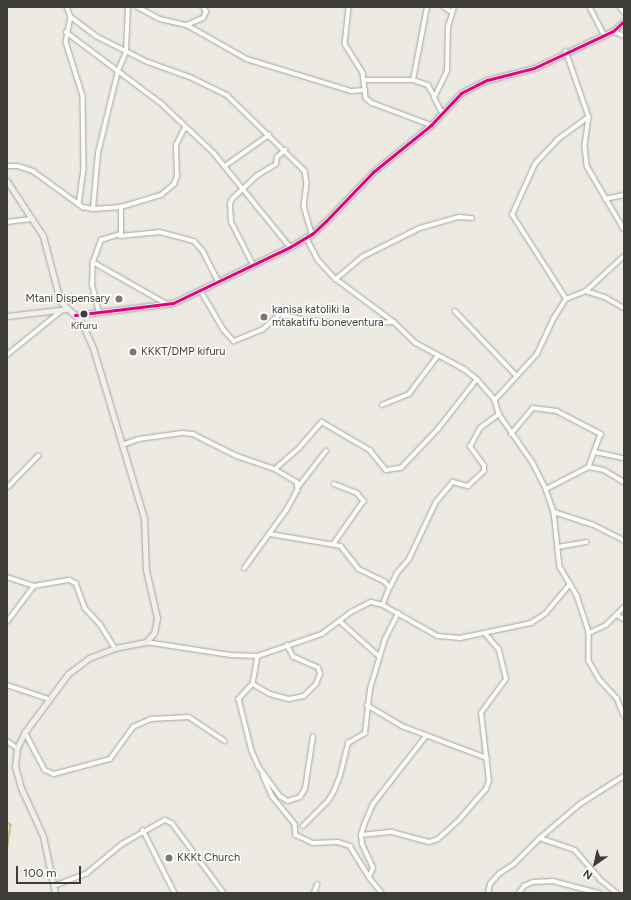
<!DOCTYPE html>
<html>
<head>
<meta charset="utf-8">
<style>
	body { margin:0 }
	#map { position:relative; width:631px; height:900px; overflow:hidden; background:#eceae3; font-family:Figtree,sans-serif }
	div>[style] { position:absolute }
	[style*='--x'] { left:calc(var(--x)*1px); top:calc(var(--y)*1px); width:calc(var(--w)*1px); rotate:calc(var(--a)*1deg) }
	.stream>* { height:1.5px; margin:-0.75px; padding:0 0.75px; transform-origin:0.75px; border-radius:0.75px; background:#d2bf7b }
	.roads { filter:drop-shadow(0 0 1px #a6a59f) drop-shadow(0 0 1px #a6a59f) }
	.street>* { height:3.5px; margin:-1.75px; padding:0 1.75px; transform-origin:1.75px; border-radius:1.75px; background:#fcfcfb }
	.secondary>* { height:5px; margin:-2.5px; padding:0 2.5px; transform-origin:2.5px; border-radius:2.5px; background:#f1efeb }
	.bus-1>* { height:3px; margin:-1.5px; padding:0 1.5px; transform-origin:1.5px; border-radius:1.5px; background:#e5007d }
	.dots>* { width:11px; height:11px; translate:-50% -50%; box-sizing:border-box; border:2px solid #fff; border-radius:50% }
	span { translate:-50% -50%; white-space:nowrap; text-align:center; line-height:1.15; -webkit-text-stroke:3px #fff; paint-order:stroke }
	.bus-label { font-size:10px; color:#3e3c37 }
	.poi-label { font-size:11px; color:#3e3c37 }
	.right { translate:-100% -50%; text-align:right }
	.left { translate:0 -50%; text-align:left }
	.frame { position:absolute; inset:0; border:8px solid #3e3c37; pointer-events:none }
	.north { position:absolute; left:575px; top:844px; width:40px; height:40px; -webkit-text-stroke:3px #fff; paint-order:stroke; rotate:214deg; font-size:11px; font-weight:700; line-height:16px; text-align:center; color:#3e3c37 }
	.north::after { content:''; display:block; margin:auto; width:14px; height:18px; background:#3e3c37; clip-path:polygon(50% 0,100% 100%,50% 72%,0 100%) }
	.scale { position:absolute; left:16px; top:866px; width:65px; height:18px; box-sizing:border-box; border:2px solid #3e3c37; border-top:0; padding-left:5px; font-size:12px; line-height:14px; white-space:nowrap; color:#3e3c37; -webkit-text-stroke:3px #fff; paint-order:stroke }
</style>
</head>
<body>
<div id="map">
	<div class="stream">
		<i style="--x:7;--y:822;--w:5;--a:37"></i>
		<i style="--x:11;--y:825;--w:30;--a:98"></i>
	</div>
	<div class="roads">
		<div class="street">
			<i style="--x:67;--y:7;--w:11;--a:68"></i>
			<i style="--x:71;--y:17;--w:31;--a:37"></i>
			<i style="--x:96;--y:36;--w:58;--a:26.6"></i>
			<i style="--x:148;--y:62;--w:45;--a:19.7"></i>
			<i style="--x:190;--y:77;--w:41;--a:25.9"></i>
			<i style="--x:227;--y:95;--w:109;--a:44.3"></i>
			<i style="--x:305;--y:171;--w:12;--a:81"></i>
			<i style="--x:307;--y:183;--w:23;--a:97"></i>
			<i style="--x:304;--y:206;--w:29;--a:74"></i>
			<i style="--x:138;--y:7;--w:25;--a:29"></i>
			<i style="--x:160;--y:19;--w:28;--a:13"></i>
			<i style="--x:187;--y:25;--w:69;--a:29.5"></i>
			<i style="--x:247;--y:59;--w:109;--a:17.1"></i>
			<i style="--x:351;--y:91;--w:14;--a:-4"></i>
			<i style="--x:349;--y:7;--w:37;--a:96"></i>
			<i style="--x:345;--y:44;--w:34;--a:58"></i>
			<i style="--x:363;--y:73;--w:25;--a:83"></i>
			<i style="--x:366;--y:98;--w:8;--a:40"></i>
			<i style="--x:372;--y:103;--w:63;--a:20.4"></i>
			<i style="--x:444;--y:7;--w:9;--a:32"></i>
			<i style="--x:590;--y:7;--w:31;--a:63"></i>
			<i style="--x:620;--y:7;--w:6;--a:51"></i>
			<i style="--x:71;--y:17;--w:25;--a:101"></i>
			<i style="--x:66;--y:42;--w:57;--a:72.5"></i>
			<i style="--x:83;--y:96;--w:73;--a:89.2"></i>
			<i style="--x:84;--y:169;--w:36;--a:98"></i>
			<i style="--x:187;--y:25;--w:17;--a:-24"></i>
			<i style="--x:203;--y:18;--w:7;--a:-63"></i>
			<i style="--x:206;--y:12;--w:6;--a:-121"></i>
			<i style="--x:613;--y:31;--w:12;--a:24"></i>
			<i style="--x:66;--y:32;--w:119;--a:36.8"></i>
			<i style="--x:161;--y:103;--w:73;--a:43.3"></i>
			<i style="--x:214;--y:153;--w:121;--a:51"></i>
			<i style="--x:566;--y:51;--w:70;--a:70.8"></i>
			<i style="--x:589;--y:117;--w:29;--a:98"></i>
			<i style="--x:585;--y:146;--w:20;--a:84"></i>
			<i style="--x:587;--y:166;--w:73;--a:59.6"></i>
			<i style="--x:365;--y:80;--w:48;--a:0"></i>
			<i style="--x:413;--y:80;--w:16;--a:18"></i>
			<i style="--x:428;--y:85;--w:12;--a:59"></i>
			<i style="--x:413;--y:80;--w:74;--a:-79.1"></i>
			<i style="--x:442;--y:113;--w:17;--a:-118"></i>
			<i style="--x:434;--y:98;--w:30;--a:-64"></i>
			<i style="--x:447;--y:71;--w:44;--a:-88.7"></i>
			<i style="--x:448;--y:27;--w:21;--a:-73"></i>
			<i style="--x:7;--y:166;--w:11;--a:0"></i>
			<i style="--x:18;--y:166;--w:16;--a:18"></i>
			<i style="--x:33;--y:171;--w:62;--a:35.8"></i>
			<i style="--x:83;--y:207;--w:10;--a:11"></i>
			<i style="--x:93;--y:209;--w:28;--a:-4"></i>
			<i style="--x:121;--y:207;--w:42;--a:-16.7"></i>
			<i style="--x:161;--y:195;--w:17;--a:-40"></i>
			<i style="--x:174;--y:184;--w:9;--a:-69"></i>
			<i style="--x:177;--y:176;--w:31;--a:-92"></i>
			<i style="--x:176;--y:145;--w:20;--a:-63"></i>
			<i style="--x:225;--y:166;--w:54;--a:-35.2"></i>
			<i style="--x:605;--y:199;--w:19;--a:-12"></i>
			<i style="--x:93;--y:209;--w:56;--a:-84.9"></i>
			<i style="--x:98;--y:153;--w:84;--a:-76.3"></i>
			<i style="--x:118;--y:71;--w:21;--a:-67"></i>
			<i style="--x:126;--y:52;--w:45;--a:-87.5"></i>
			<i style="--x:7;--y:222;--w:26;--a:-7"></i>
			<i style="--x:120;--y:236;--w:40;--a:-5.7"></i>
			<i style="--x:160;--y:232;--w:35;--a:15"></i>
			<i style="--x:194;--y:241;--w:13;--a:48"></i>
			<i style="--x:203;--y:251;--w:35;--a:63"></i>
			<i style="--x:306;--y:237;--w:26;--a:62"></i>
			<i style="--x:318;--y:260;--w:26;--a:47"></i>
			<i style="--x:336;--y:279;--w:72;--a:36.6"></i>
			<i style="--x:394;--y:322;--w:30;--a:44"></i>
			<i style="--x:416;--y:343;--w:55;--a:28.4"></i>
			<i style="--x:464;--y:369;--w:16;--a:38"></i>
			<i style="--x:477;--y:379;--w:28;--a:49"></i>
			<i style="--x:495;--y:400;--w:15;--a:74"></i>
			<i style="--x:499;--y:414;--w:60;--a:55.2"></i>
			<i style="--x:533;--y:463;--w:29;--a:63"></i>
			<i style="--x:546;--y:489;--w:24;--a:71"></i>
			<i style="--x:554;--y:512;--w:55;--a:83.8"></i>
			<i style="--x:560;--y:567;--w:33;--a:59"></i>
			<i style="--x:577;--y:595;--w:40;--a:72"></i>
			<i style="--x:589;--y:633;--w:28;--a:90"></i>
			<i style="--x:589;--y:661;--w:22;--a:60"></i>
			<i style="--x:600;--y:680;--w:25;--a:47"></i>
			<i style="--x:617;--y:698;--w:18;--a:68"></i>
			<i style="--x:93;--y:262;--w:85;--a:29.6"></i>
			<i style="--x:253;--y:265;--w:48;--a:-117.1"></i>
			<i style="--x:231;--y:222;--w:18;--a:-93"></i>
			<i style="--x:230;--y:204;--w:5;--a:-68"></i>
			<i style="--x:232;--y:199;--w:35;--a:-43"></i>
			<i style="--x:258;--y:175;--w:21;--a:-31"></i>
			<i style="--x:276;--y:164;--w:7;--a:-82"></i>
			<i style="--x:277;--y:157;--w:11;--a:-41"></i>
			<i style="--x:336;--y:279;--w:34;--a:-40"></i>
			<i style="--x:362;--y:257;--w:65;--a:-26.6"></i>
			<i style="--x:420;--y:228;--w:41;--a:-15.8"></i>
			<i style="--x:459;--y:217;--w:13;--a:4"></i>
			<i style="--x:201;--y:291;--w:45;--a:59.5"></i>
			<i style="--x:224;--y:330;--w:15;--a:48"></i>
			<i style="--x:234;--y:341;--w:31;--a:-22"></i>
			<i style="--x:263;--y:329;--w:23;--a:-41"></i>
			<i style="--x:280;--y:314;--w:27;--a:13"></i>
			<i style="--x:306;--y:320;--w:36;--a:6"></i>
			<i style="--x:342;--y:324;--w:52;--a:-2.2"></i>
			<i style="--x:586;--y:291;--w:20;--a:18"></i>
			<i style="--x:605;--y:297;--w:22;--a:30"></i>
			<i style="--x:566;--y:299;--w:100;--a:-122.7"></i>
			<i style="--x:512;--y:215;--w:56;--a:-65.7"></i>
			<i style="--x:535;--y:164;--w:33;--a:-47"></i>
			<i style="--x:557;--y:140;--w:39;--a:-36"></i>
			<i style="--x:455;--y:311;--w:90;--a:46.4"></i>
			<i style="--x:99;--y:313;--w:29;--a:-104"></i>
			<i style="--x:92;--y:285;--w:23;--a:-88"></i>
			<i style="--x:93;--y:262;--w:23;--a:-70"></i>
			<i style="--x:101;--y:240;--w:21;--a:-17"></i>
			<i style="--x:121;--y:234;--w:27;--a:-90"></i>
			<i style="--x:7;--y:355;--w:68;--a:-39.1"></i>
			<i style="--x:495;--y:400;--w:62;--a:-47.6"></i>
			<i style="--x:537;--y:354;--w:40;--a:-65"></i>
			<i style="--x:554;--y:318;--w:22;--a:-58"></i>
			<i style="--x:566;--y:299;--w:22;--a:-22"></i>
			<i style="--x:586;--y:291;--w:52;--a:-42.6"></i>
			<i style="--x:382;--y:405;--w:29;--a:-22"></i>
			<i style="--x:409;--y:394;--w:46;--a:-52.9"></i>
			<i style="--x:511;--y:434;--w:34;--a:-50"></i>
			<i style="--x:533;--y:408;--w:24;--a:7"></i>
			<i style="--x:557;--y:411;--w:50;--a:27.6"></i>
			<i style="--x:601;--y:434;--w:35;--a:110"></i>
			<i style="--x:122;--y:445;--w:18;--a:-19"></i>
			<i style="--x:139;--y:439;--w:43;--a:-7.9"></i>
			<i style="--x:182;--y:433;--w:11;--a:5"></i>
			<i style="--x:193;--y:434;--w:49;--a:26.6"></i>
			<i style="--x:237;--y:456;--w:40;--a:18.9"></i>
			<i style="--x:275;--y:469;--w:26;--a:31"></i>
			<i style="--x:297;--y:482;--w:8;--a:83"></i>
			<i style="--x:298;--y:490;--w:23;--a:119"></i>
			<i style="--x:287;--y:510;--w:72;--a:125.9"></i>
			<i style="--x:595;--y:452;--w:30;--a:12"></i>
			<i style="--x:275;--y:469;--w:33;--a:-41"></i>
			<i style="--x:300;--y:447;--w:33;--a:-49"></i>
			<i style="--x:322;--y:422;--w:56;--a:30.3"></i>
			<i style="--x:370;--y:450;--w:26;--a:51"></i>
			<i style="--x:386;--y:470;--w:15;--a:-8"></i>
			<i style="--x:401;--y:468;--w:54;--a:-46.5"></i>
			<i style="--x:438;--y:429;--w:63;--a:-52"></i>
			<i style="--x:334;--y:484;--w:25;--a:21"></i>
			<i style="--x:357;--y:493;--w:11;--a:49"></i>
			<i style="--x:364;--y:501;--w:52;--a:124.9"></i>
			<i style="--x:299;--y:486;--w:44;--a:-52.4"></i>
			<i style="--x:7;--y:488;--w:45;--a:-45.9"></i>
			<i style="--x:546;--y:489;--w:48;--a:-27.1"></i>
			<i style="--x:589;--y:467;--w:15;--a:11"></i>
			<i style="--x:604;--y:470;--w:23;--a:31"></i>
			<i style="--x:554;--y:512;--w:40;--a:18"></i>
			<i style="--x:592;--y:524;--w:36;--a:27"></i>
			<i style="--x:270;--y:534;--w:72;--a:9.6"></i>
			<i style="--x:341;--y:546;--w:29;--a:52"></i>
			<i style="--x:359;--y:569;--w:28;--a:26"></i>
			<i style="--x:384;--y:581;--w:8;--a:45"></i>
			<i style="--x:390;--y:587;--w:19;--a:111"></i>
			<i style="--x:558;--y:547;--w:29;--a:-10"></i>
			<i style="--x:7;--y:577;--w:28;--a:18"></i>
			<i style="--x:34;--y:586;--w:36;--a:-10"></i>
			<i style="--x:69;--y:580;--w:8;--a:23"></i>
			<i style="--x:76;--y:583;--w:27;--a:70"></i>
			<i style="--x:85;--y:608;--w:22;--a:47"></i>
			<i style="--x:100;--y:624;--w:28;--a:58"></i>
			<i style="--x:390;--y:587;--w:16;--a:-63"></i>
			<i style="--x:397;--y:573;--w:18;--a:-49"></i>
			<i style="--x:409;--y:559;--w:63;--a:-64.7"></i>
			<i style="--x:436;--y:502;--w:26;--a:-50"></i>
			<i style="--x:453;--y:482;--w:16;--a:15"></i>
			<i style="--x:468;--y:486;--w:22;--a:-43"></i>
			<i style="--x:484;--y:471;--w:5;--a:-90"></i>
			<i style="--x:484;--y:466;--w:24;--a:-126"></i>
			<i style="--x:470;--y:447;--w:21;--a:-62"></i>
			<i style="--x:480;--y:428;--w:24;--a:-36"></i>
			<i style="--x:617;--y:615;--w:8;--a:30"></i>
			<i style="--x:7;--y:622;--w:45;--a:-53.1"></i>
			<i style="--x:341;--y:622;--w:52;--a:41.9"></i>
			<i style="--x:589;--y:633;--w:19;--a:-25"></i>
			<i style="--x:606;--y:625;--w:25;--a:-45"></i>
			<i style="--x:146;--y:642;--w:85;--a:8.8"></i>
			<i style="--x:230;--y:655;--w:28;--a:2"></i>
			<i style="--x:258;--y:656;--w:68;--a:-19"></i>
			<i style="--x:322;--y:634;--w:36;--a:-37"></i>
			<i style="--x:351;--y:612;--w:22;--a:-27"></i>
			<i style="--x:371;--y:602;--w:12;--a:14"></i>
			<i style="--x:383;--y:605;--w:63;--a:29.4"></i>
			<i style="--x:438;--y:636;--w:22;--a:5"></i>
			<i style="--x:460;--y:638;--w:73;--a:-11.9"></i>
			<i style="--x:531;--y:623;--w:17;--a:-33"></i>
			<i style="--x:545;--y:614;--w:39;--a:-50"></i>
			<i style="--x:258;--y:656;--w:28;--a:100"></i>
			<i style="--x:253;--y:684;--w:21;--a:133"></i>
			<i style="--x:239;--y:699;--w:54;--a:76"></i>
			<i style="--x:252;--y:751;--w:17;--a:66"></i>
			<i style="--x:259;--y:767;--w:36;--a:54"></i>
			<i style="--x:280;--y:796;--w:9;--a:32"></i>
			<i style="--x:288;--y:801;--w:13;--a:-18"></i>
			<i style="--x:300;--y:797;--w:9;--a:-58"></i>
			<i style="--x:305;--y:789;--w:53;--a:-81.3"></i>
			<i style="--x:253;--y:684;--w:20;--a:30"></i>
			<i style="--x:270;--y:694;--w:20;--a:15"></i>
			<i style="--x:289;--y:699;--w:15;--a:-11"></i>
			<i style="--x:304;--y:696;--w:17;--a:-45"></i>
			<i style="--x:316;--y:684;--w:11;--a:-68"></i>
			<i style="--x:320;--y:674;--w:6;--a:-108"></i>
			<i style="--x:318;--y:668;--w:27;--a:-156"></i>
			<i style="--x:293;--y:657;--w:13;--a:-117"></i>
			<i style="--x:7;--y:685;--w:44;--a:18.4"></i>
			<i style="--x:367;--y:705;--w:41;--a:31"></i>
			<i style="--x:402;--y:726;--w:91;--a:20.6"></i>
			<i style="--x:25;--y:732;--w:43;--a:62.2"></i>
			<i style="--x:45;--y:770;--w:10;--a:24"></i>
			<i style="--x:54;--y:774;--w:58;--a:-15"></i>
			<i style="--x:110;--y:759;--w:39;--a:-54"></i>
			<i style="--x:133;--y:727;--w:20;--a:-24"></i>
			<i style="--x:151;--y:719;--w:38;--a:-3"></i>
			<i style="--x:189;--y:717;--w:43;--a:33.7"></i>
			<i style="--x:7;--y:741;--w:12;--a:35"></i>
			<i style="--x:263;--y:775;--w:24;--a:66"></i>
			<i style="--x:273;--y:797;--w:35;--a:51"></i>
			<i style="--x:295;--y:824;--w:11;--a:85"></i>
			<i style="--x:296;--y:835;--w:19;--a:25"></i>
			<i style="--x:313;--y:843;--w:25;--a:-2"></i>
			<i style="--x:338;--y:842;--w:13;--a:18"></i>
			<i style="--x:350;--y:846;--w:36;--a:58"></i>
			<i style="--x:369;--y:877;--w:21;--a:51"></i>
			<i style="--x:303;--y:826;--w:35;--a:-45"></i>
			<i style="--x:328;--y:801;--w:12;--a:-59"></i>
			<i style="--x:334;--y:791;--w:16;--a:-68"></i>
			<i style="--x:340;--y:776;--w:34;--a:-76"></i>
			<i style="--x:348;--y:743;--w:20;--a:-30"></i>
			<i style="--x:365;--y:733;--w:44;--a:-83.5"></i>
			<i style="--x:370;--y:689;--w:52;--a:-73.3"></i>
			<i style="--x:385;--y:639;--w:29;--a:-63"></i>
			<i style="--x:143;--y:830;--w:71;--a:63.1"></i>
			<i style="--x:361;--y:835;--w:31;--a:-6"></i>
			<i style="--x:392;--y:832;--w:38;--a:15"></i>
			<i style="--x:429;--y:842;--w:9;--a:-18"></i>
			<i style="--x:438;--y:839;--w:28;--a:-42"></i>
			<i style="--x:459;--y:820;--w:41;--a:-48.9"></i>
			<i style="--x:486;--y:789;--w:9;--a:-69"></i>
			<i style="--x:489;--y:781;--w:68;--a:-96.7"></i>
			<i style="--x:481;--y:713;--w:42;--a:-53.7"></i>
			<i style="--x:506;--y:679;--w:30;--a:-104"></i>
			<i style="--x:499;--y:650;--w:21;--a:-131"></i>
			<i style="--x:540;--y:838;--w:37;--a:19"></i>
			<i style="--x:575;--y:850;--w:40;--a:49"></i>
			<i style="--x:601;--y:880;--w:21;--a:39"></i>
			<i style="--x:369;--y:877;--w:10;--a:-66"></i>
			<i style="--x:373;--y:868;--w:26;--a:-115"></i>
			<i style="--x:362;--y:844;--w:9;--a:-96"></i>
			<i style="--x:361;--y:835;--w:10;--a:-73"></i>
			<i style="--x:364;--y:825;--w:23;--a:-67"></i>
			<i style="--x:373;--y:804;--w:86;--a:-52.1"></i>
			<i style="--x:54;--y:886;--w:34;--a:-21"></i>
			<i style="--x:86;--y:874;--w:47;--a:-39.8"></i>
			<i style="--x:122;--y:844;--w:49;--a:-29.2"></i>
			<i style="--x:165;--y:820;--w:8;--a:23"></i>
			<i style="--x:172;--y:823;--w:87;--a:53.4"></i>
			<i style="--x:314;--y:893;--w:9;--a:-69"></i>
			<i style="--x:488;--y:893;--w:9;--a:-77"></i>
			<i style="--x:490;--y:884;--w:13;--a:-48"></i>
			<i style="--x:499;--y:874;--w:18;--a:-34"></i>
			<i style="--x:514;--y:864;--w:37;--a:-45"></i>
			<i style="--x:540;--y:838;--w:52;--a:-40.4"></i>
			<i style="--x:580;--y:804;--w:52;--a:-32.5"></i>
			<i style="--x:519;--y:893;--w:9;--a:-54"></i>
			<i style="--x:524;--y:886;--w:10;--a:-24"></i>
			<i style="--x:533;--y:882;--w:20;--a:-3"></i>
			<i style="--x:553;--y:881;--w:48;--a:14.6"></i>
		</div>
		<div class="secondary">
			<i style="--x:7;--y:181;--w:66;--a:56.8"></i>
			<i style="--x:43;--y:236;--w:67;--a:75.3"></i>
			<i style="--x:60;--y:301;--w:29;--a:44"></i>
			<i style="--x:81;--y:321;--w:30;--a:66"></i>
			<i style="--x:93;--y:348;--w:177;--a:73.3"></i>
			<i style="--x:144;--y:518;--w:52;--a:87.8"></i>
			<i style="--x:146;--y:570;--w:49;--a:77.1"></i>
			<i style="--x:157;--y:618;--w:15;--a:101"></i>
			<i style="--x:154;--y:633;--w:12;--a:132"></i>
			<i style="--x:146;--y:642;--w:32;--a:169"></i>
			<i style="--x:115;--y:648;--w:28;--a:159"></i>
			<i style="--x:89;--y:658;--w:26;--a:143"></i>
			<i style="--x:68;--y:674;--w:72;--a:126.6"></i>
			<i style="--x:25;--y:732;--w:18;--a:117"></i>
			<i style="--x:17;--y:748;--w:18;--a:96"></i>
			<i style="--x:15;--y:766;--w:23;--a:75"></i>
			<i style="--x:21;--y:788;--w:53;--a:65.4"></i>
			<i style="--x:43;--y:836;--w:58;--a:78.1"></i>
			<i style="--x:75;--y:315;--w:99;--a:-7"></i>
			<i style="--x:173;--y:303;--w:130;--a:-25.6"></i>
			<i style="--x:290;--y:247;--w:26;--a:-31"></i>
			<i style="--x:312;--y:234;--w:19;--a:-43"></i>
			<i style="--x:326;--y:221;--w:68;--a:-46.2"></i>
			<i style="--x:373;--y:172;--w:75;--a:-39"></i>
			<i style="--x:431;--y:125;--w:44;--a:-46.8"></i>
			<i style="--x:461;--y:93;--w:29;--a:-27"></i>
			<i style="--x:487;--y:80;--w:49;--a:-14.3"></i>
			<i style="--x:534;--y:68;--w:87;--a:-25.1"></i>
			<i style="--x:613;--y:31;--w:15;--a:-42"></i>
			<i style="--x:7;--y:316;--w:61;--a:-6.5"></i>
		</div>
	</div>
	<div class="bus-1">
		<i style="--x:75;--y:315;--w:99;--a:-7"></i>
		<i style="--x:173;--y:303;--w:130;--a:-25.6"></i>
		<i style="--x:290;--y:247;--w:26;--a:-31"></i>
		<i style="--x:312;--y:234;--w:19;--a:-43"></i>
		<i style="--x:326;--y:221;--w:68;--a:-46.2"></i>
		<i style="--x:373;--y:172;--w:75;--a:-39"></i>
		<i style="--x:431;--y:125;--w:44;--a:-46.8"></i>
		<i style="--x:461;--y:93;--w:29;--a:-27"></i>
		<i style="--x:487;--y:80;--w:49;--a:-14.3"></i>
		<i style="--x:534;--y:68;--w:87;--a:-25.1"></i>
		<i style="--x:613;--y:31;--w:15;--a:-42"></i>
	</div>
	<div class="dots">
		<i style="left:119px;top:299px;background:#7b7973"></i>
		<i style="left:84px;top:314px;background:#3e3c37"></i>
		<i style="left:264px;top:317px;background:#7b7973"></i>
		<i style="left:133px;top:352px;background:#7b7973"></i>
		<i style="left:169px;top:858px;background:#7b7973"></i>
	</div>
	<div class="bus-label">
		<span style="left:84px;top:326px">Kifuru</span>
	</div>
	<div class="poi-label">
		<span class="right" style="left:110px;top:299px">Mtani Dispensary</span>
		<span class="left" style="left:272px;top:317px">kanisa katoliki la<br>mtakatifu boneventura</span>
		<span class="left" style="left:141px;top:352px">KKKT/DMP kifuru</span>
		<span class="left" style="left:177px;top:858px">KKKt Church</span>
	</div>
	<div class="frame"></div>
	<div class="north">N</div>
	<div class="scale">100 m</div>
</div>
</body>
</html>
